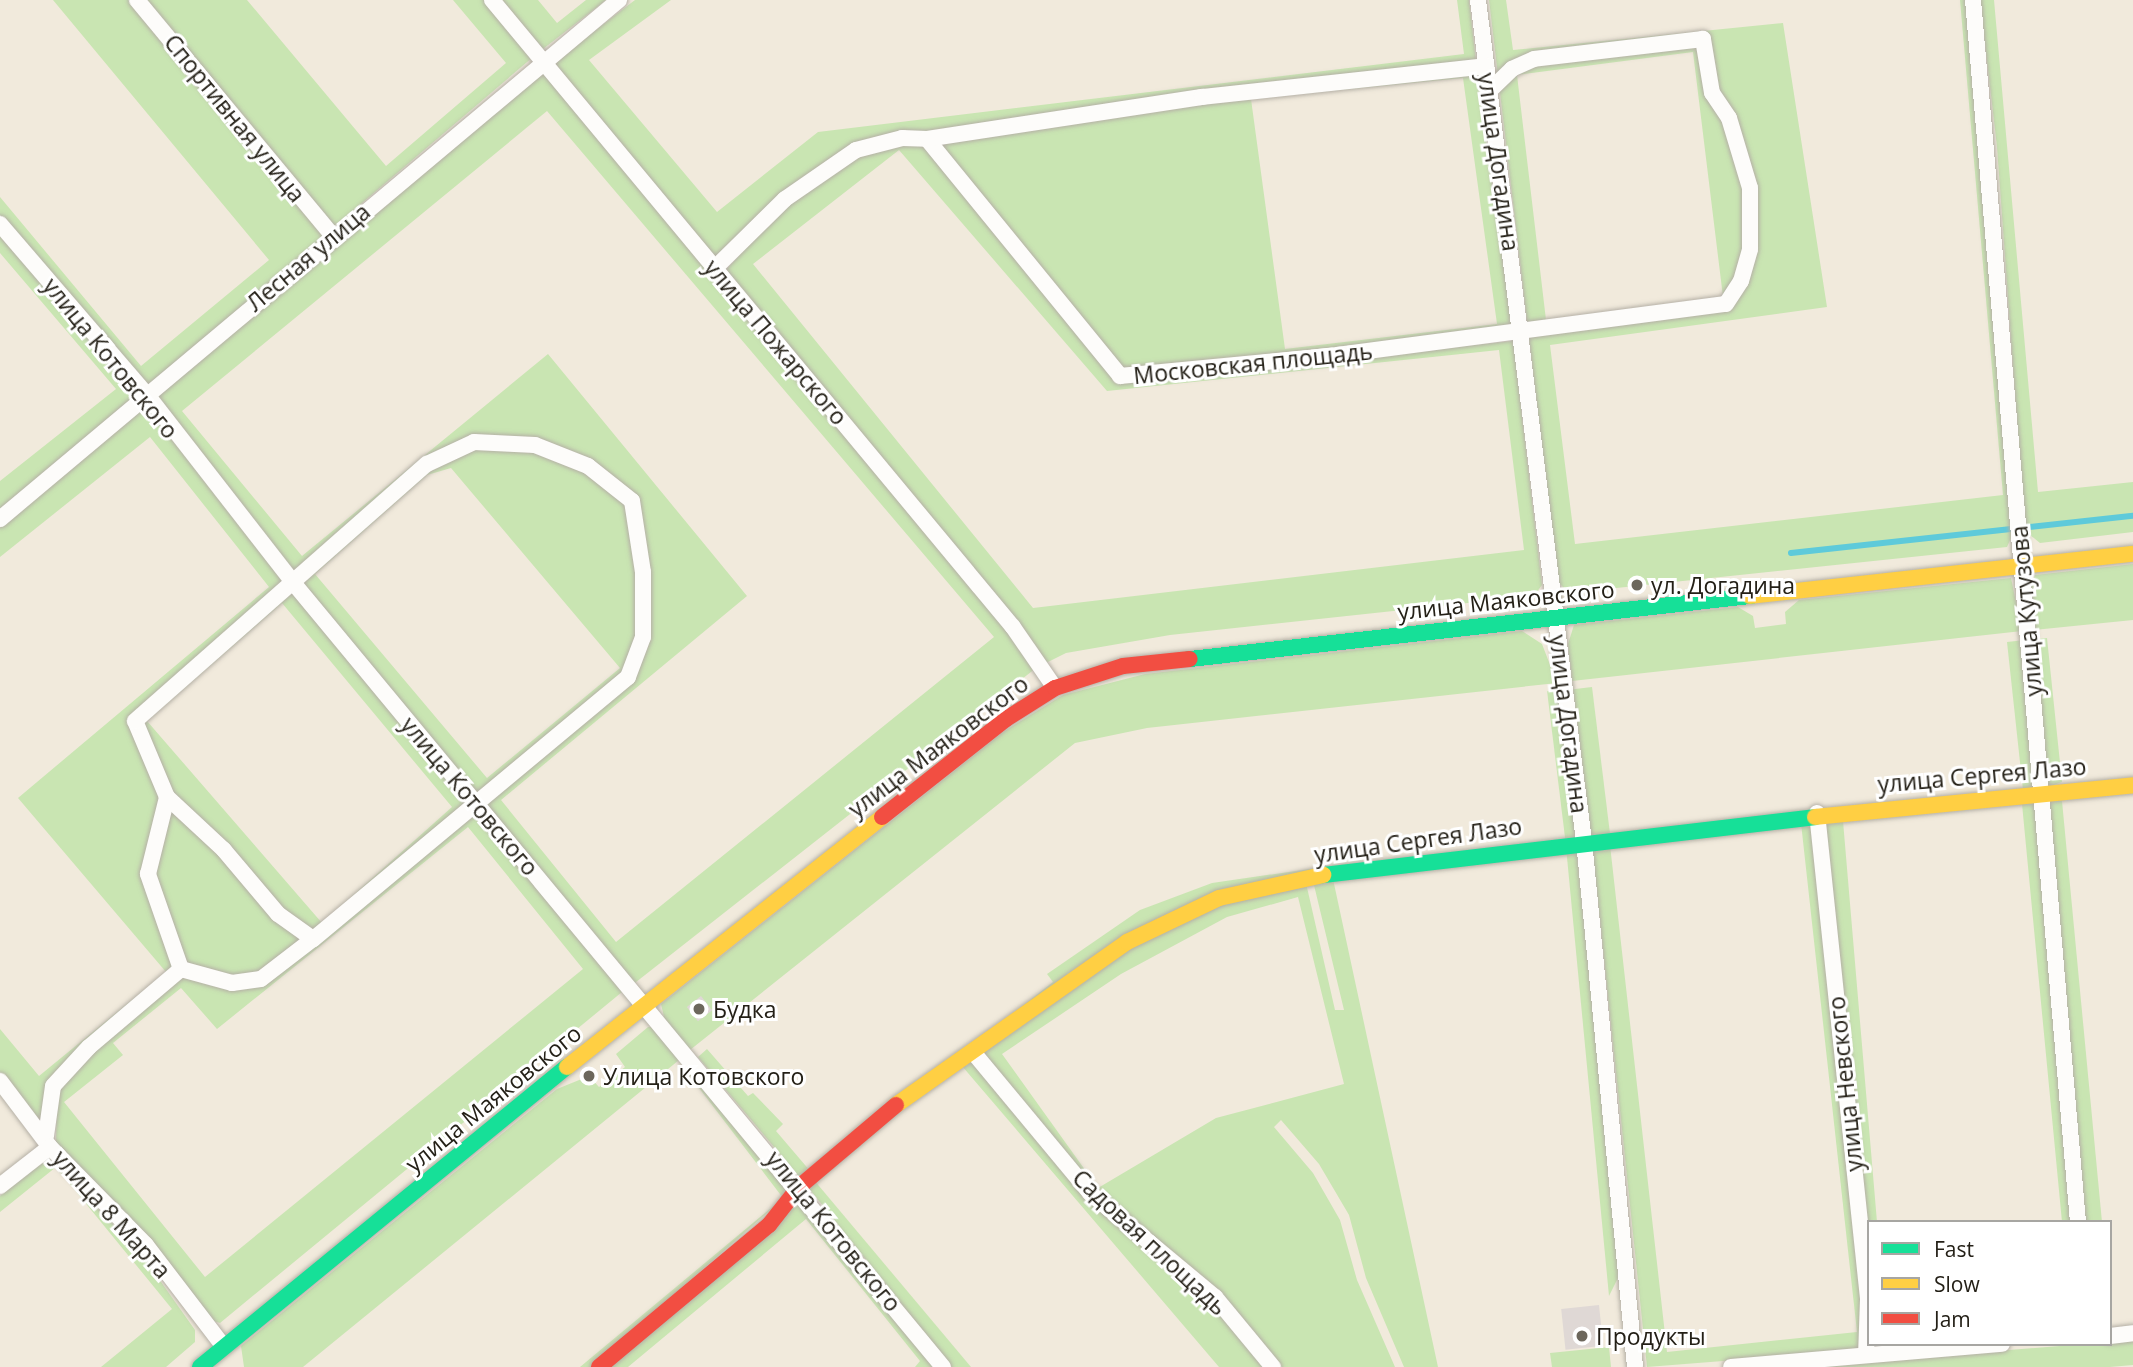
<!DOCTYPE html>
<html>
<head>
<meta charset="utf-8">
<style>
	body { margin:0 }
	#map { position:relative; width:2133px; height:1367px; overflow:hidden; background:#f1eadc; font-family:"Open Sans",sans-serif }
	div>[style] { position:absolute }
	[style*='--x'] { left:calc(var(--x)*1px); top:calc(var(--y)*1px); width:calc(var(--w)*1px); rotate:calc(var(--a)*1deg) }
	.green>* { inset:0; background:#c9e5b2; transform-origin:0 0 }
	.stream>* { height:6px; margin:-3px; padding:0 3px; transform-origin:3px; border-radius:3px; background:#5ecada }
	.building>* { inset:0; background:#dfd8d5; transform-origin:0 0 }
	.roads { filter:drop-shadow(0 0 2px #b5b0a6) drop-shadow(0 0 2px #b5b0a6) }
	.street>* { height:16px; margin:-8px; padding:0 8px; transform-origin:8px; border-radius:8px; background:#fdfcfa }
	.fast>* { height:16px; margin:-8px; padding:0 8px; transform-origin:8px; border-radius:8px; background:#16e098 }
	.slow>* { height:16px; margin:-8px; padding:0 8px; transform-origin:8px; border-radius:8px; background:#ffcf43 }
	.jam>* { height:16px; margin:-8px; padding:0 8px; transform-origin:8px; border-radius:8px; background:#f24e42 }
	.dots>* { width:19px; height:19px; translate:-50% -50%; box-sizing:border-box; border:4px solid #fff; border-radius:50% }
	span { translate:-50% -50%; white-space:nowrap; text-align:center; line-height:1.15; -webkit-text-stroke:6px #fff; paint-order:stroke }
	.street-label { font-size:23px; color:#242017 }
	.poi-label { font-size:23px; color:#242017 }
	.left { translate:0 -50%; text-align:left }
	.legend { position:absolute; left:1867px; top:1220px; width:245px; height:126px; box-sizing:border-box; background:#fff; border:2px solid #a7a6a2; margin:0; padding:9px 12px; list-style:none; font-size:21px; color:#242017 }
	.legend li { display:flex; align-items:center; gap:14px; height:35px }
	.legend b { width:35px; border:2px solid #a7a6a2 }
</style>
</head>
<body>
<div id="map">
	<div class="green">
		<i style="clip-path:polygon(53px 0,131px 0,324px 237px,146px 387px,0 217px,0 197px,141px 366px,269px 260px)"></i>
		<i style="clip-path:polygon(142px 0,247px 0,386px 166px,506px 63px,453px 0,486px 0,533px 57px,334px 227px)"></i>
		<i style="clip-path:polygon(502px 0,538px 0,557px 23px,586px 0,606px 0,543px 49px)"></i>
		<i style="clip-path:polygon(635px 0,671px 0,589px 60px,717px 212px,818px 132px,1464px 54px,1457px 0,1469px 0,1476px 62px,855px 146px,717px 260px,554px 62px)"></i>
		<i style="clip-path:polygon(evenodd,1489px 0,1506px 0,1513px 50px,1783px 23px,1827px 307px,1550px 345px,1575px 544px,2003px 495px,1960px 0,1967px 0,2014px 531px,2007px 547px,1569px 593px,1558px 582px,1489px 0,1693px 52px,1723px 297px,1546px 320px,1517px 75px,1693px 52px)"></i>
		<i style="clip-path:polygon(1980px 0,1994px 0,2038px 492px,2133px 482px,2133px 532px,2040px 543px,2025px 531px,1997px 147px)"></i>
		<i style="clip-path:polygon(evenodd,543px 71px,1009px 629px,1036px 668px,631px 986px,484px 804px,633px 681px,647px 635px,635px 499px,589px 461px,474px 436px,423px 461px,291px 573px,155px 398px,543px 71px,547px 111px,994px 637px,616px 942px,501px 800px,747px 596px,548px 354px,302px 556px,182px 411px,547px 111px)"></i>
		<i style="clip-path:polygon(evenodd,1477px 73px,1512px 329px,1123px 370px,937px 143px,1202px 101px,1477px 73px,1463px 78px,1497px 324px,1285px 349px,1251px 99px,1463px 78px)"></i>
		<i style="clip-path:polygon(evenodd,901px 144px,925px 146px,1117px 382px,1513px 341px,1542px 585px,1534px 596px,1170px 635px,1066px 653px,1044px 664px,726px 270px,788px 202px,859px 154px,901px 144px,899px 150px,1107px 391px,1499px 350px,1524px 550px,1033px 608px,753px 264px,899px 150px)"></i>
		<i style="clip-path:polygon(0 235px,138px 394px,0 510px,0 481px,116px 389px,0 253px)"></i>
		<i style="clip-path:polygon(145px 406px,284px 579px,129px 720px,162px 799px,144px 874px,176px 968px,49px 1081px,44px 1126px,0 1073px,0 1029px,39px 1076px,166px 972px,18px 798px,269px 587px,150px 437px,0 557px,0 528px)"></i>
		<i style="clip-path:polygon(evenodd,476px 448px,534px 450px,584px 470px,626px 502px,638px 572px,639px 635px,624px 675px,476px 794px,296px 580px,431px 467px,476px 448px,451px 468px,620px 668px,487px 778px,315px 574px,427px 475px,451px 468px)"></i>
		<i style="clip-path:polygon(2133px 564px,2133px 620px,2034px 630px,2030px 590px,2035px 575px)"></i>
		<i style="clip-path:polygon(2011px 578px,2022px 631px,1572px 681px,1568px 644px,1574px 625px,1738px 607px,1753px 616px,1755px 628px,1786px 624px,1785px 612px,1799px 600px)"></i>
		<i style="clip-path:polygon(evenodd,289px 586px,468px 802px,313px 935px,282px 912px,171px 795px,140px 723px,289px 586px,282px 603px,452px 807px,322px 923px,147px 721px,282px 603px)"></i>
		<i style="clip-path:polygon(1522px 631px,1542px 644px,1557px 683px,1147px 728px,1075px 743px,690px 1050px,665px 1021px,661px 1004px,1003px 732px,1063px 695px,1145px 674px)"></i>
		<i style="clip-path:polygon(2047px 638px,2062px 782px,2048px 787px,2035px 639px)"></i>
		<i style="clip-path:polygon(2025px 640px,2038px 788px,2023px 790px,2007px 642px)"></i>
		<i style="left:1592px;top:687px;width:148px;height:19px;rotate:83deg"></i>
		<i style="left:1558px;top:690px;width:149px;height:11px;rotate:83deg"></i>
		<i style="clip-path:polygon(2049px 795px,2062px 801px,2102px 1222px,2083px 1222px)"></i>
		<i style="clip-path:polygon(2038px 796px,2074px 1222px,2062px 1222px,2022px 804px,1843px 821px,1877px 1222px,1869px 1222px,1869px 1267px,1822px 817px)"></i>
		<i style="clip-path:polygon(169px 806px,304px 939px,259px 974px,232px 979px,184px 965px,153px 875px)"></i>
		<i style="clip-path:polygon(evenodd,472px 809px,622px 992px,220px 1323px,210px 1320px,56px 1143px,57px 1089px,92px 1049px,180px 974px,262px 983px,472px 809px,468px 827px,583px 969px,205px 1277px,64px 1102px,123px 1055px,113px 1043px,181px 988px,217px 1029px,468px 827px)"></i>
		<i style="clip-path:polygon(evenodd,1813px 818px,1864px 1300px,1861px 1350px,1647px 1367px,1592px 844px,1813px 818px,1801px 823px,1857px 1332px,1667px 1352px,1610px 845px,1801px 823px)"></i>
		<i style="clip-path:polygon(1576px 846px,1620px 1274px,1609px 1296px,1566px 847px)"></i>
		<i style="clip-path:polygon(1351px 863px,1309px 873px,1125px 939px,802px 1180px,698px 1057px,707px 1049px,748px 1096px,753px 1093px,783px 1124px,776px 1131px,811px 1172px,1053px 982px,1047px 974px,1140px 910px,1212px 883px)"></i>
		<i style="clip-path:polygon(evenodd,1333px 879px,1438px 1367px,1404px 1367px,1366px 1278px,1349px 1215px,1319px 1164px,1281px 1120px,1274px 1127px,1313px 1173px,1340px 1220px,1357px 1280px,1395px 1367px,1278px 1367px,1094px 1191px,981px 1054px,1127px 947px,1221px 903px,1306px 883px,1335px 1010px,1344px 1010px,1313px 881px,1333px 879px,1298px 897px,1344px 1084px,1216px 1118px,1098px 1188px,1002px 1054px,1121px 974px,1227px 917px,1298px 897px)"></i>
		<i style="clip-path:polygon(648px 1027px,658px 1027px,684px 1056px,303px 1367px,244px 1367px,241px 1346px,557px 1089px,589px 1076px,599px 1087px,625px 1067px,616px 1054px)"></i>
		<i style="clip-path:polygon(973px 1058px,1087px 1195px,1212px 1299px,1267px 1367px,1219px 1367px,962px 1066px)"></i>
		<i style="clip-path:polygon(688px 1063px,792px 1191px,591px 1367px,580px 1367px,783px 1198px,683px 1067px)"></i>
		<i style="clip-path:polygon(41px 1163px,56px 1167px,137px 1248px,195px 1330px,195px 1342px,166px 1367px,101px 1367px,172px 1309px,56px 1167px,0 1212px,0 1196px)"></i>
		<i style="clip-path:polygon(814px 1180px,971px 1367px,952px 1367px,807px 1186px)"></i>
		<i style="clip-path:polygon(802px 1200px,937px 1367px,915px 1367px,920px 1361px,806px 1219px,628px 1367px,607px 1367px)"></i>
		<i style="clip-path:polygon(2133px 1340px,2133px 1365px,2110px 1367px,1798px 1367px)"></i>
		<i style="clip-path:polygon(1609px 1347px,1611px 1367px,1552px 1367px,1550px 1353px)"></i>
	</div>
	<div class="stream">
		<i style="--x:1791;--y:553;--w:344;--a:-6.2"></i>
	</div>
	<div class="building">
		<i style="left:701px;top:996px;width:18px;height:18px;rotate:52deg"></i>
		<i style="left:1599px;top:1305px;width:41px;height:38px;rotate:84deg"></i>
	</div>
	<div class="roads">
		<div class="street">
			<i style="--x:137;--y:0;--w:307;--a:50.3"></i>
			<i style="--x:492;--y:0;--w:815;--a:50.28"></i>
			<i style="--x:1013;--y:627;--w:74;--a:55.5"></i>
			<i style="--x:1478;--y:0;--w:848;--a:82.82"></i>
			<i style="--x:1584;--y:841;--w:528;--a:84.46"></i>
			<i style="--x:1973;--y:0;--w:1227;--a:85.09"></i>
			<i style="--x:927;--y:139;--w:306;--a:50.8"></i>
			<i style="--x:1120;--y:376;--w:218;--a:-5.5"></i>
			<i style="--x:1337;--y:355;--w:392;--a:-7.5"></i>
			<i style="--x:1726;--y:304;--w:27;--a:-57"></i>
			<i style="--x:1741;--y:281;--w:33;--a:-74"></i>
			<i style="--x:1750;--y:249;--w:61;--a:-90"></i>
			<i style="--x:1750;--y:188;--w:73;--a:-106.7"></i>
			<i style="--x:1729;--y:118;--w:30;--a:-124"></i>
			<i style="--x:1712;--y:93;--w:55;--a:-99.5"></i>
			<i style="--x:1703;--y:39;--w:170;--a:173.3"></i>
			<i style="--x:1534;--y:59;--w:24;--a:156"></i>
			<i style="--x:1512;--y:69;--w:32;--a:136"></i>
			<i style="--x:0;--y:224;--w:227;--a:49.3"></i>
			<i style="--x:148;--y:396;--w:233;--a:52.1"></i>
			<i style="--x:291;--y:580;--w:1022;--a:50.36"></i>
			<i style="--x:715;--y:268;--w:98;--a:-44.6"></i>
			<i style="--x:785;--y:199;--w:86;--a:-34.6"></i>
			<i style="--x:856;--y:150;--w:48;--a:-14.6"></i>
			<i style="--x:902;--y:138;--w:25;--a:2"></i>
			<i style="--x:927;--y:139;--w:278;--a:-8.7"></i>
			<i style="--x:1202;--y:97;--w:286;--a:-6.2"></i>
			<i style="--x:474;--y:442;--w:61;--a:2.8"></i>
			<i style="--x:535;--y:445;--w:57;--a:21.6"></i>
			<i style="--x:588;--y:466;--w:56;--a:38.5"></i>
			<i style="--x:632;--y:501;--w:72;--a:81.2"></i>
			<i style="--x:643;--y:572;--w:65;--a:90"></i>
			<i style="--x:643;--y:637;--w:43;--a:110.6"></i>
			<i style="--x:628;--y:677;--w:410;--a:140.2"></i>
			<i style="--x:313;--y:939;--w:43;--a:-144.5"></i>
			<i style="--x:278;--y:914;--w:84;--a:-130.2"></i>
			<i style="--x:224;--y:850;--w:78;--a:-137.1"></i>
			<i style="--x:167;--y:797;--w:82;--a:-112.8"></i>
			<i style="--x:135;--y:721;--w:389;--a:-41.4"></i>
			<i style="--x:427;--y:464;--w:52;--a:-25.1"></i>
			<i style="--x:0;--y:519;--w:808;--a:-39.98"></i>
			<i style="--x:1817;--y:813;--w:489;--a:84"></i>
			<i style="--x:1868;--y:1299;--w:56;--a:92"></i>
			<i style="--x:181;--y:969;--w:53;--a:15.4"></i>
			<i style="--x:232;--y:983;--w:29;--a:-8"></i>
			<i style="--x:261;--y:979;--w:66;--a:-37.6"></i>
			<i style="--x:973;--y:1052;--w:183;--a:50.3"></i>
			<i style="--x:1090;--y:1193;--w:163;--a:39.8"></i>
			<i style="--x:1215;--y:1297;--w:91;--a:50.4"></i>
			<i style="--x:0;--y:1081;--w:83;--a:52.9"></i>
			<i style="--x:50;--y:1147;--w:137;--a:45.6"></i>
			<i style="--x:146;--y:1245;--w:128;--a:52.6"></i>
			<i style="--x:46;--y:1136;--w:50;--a:-82"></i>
			<i style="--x:53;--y:1086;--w:53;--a:-47.3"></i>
			<i style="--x:89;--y:1047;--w:121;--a:-40.3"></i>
			<i style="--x:181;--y:969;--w:101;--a:-109.2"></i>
			<i style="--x:148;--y:874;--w:79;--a:-76.1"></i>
			<i style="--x:0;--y:1186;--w:63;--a:-38"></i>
			<i style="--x:2110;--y:1336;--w:23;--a:-7"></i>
			<i style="--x:1731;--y:1367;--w:272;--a:-4.9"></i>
		</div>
		<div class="fast">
			<i style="--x:1190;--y:659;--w:564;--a:-6.42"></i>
			<i style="--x:1323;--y:875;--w:495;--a:-6.7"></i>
			<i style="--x:200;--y:1367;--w:474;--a:-39.3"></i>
		</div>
		<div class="slow">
			<i style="--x:1750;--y:596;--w:385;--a:-6.3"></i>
			<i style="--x:1815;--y:817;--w:320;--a:-5.7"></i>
			<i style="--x:567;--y:1067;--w:402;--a:-38.4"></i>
			<i style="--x:896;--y:1105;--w:283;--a:-35.2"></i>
			<i style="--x:1127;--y:942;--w:102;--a:-25.6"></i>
			<i style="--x:1219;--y:898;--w:107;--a:-12.5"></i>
		</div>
		<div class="jam">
			<i style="--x:882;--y:817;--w:158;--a:-38.3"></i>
			<i style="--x:1006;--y:719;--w:58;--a:-32.3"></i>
			<i style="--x:1055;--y:688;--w:71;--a:-17.9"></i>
			<i style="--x:1123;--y:666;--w:67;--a:-6"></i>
			<i style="--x:599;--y:1367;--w:222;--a:-39.9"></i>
			<i style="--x:769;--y:1225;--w:48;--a:-51.7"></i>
			<i style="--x:799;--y:1187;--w:127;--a:-40.2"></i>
		</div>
	</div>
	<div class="dots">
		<i style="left:1637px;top:585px;background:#6c675c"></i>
		<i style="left:699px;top:1009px;background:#6c675c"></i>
		<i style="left:589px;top:1076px;background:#6c675c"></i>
		<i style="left:1582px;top:1336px;background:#6c675c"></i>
	</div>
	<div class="street-label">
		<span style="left:235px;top:118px;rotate:51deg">Спортивная улица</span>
		<span style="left:1499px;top:162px;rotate:82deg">улица Догадина</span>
		<span style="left:308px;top:257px;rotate:-40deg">Лесная улица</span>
		<span style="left:776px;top:342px;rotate:50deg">улица Пожарского</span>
		<span style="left:111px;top:358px;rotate:51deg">улица Котовского</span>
		<span style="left:1253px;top:363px;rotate:-6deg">Московская площадь</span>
		<span style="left:1506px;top:600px;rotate:-6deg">улица Маяковского</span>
		<span style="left:2026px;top:611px;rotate:-95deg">улица Кутузова</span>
		<span style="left:1569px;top:724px;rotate:83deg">улица Догадина</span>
		<span style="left:938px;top:746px;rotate:-37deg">улица Маяковского</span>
		<span style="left:1982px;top:775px;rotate:-5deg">улица Сергея Лазо</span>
		<span style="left:470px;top:796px;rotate:50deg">улица Котовского</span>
		<span style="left:1418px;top:840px;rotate:-8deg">улица Сергея Лазо</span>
		<span style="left:1845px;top:1084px;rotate:-96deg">улица Невского</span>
		<span style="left:493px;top:1098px;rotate:-39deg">улица Маяковского</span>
		<span style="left:112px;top:1214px;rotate:48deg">улица 8 Марта</span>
		<span style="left:834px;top:1231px;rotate:51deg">улица Котовского</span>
		<span style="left:1150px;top:1242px;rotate:43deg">Садовая площадь</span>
	</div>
	<div class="poi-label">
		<span class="left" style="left:1651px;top:585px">ул. Догадина</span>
		<span class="left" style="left:713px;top:1009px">Будка</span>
		<span class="left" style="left:603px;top:1076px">Улица Котовского</span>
		<span class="left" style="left:1596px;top:1336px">Продукты</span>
	</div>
	<ul class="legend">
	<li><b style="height:9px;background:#16e098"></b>Fast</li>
	<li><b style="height:9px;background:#ffcf43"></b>Slow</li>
	<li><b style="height:9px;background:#f24e42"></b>Jam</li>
	</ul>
</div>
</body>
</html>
